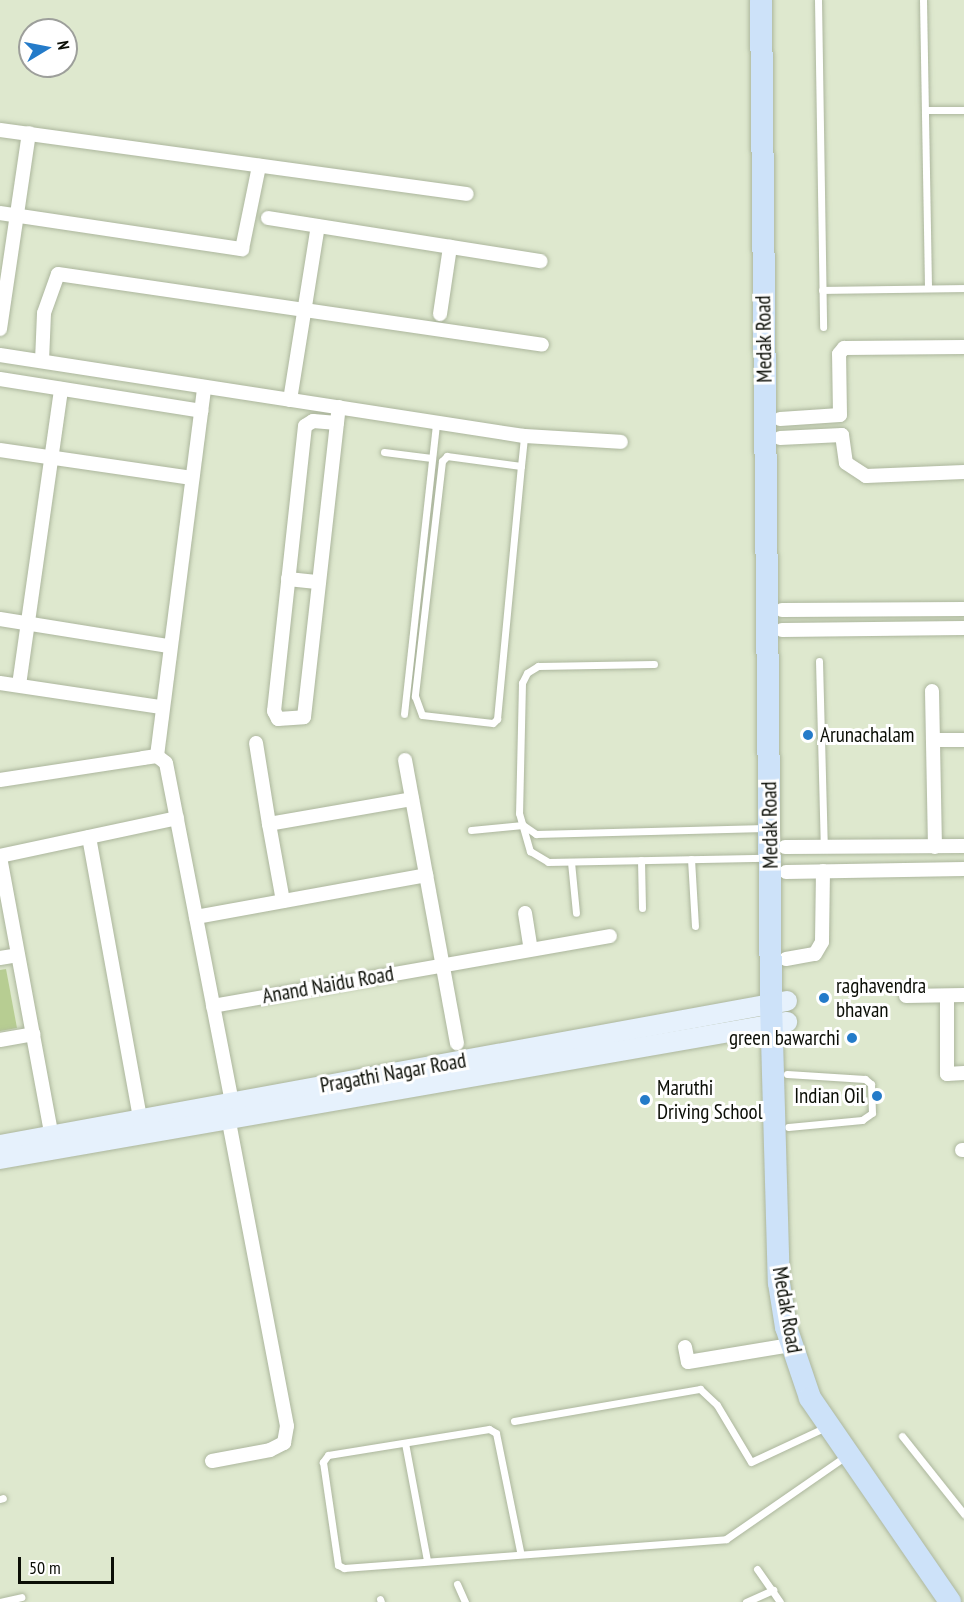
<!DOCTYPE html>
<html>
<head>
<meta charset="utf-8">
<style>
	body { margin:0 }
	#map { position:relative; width:964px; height:1602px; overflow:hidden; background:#dee8ce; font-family:"PT Sans Narrow",sans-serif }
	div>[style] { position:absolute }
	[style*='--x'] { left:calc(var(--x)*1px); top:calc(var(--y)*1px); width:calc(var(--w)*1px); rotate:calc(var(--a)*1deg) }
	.green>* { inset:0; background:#b7cd92 }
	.roads { filter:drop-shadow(0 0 2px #acb69d) drop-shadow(0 0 2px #acb69d) }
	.service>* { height:7px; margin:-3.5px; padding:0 3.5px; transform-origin:3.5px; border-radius:3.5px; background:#fff }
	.minor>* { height:14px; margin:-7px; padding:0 7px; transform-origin:7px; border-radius:7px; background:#fff }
	.secondary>* { height:20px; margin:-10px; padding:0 10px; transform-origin:10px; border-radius:10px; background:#e6f1fc }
	.primary>* { height:22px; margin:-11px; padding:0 11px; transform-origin:11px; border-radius:11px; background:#cde2f9 }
	.dots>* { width:16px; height:16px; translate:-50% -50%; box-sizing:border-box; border:3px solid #fff; border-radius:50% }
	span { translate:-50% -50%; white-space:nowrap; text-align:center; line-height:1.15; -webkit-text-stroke:6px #fff; paint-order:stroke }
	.street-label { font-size:21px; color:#0b0e06 }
	.poi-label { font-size:21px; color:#0b0e06 }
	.left { translate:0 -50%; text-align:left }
	.right { translate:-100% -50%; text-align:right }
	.north { position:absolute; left:18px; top:18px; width:60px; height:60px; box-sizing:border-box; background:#fff; border:2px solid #9d9f9b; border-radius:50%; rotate:80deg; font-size:16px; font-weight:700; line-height:24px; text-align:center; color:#0b0e06 }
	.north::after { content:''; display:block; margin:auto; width:21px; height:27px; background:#247bc9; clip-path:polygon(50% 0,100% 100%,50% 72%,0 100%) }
	.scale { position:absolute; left:18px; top:1557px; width:96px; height:27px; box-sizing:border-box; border:3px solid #0b0e06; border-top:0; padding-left:8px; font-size:18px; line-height:21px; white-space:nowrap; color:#0b0e06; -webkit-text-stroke:4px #fff; paint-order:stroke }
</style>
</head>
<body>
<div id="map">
	<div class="green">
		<i style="clip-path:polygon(6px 969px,17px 1028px,0 1031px,0 970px)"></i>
	</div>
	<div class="roads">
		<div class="service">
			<i style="--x:818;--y:0;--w:327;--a:89.1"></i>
			<i style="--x:923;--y:0;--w:288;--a:89"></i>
			<i style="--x:925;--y:110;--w:39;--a:0"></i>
			<i style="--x:822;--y:290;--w:142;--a:-0.8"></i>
			<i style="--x:384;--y:452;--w:48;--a:7.1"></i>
			<i style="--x:521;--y:466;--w:75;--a:-172.3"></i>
			<i style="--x:447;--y:456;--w:7;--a:135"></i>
			<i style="--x:442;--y:461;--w:237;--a:96.6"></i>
			<i style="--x:415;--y:696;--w:20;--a:70"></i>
			<i style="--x:422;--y:715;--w:71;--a:6.4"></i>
			<i style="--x:493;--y:723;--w:6;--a:-45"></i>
			<i style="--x:497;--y:719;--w:254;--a:-84.6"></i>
			<i style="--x:521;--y:466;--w:30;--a:-84"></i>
			<i style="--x:819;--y:661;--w:186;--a:88.5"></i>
			<i style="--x:654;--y:664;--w:116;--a:179"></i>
			<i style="--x:538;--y:666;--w:13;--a:148"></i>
			<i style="--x:527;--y:673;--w:11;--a:117"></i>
			<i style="--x:522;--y:683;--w:130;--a:91.3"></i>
			<i style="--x:519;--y:813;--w:40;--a:74"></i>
			<i style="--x:530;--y:851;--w:21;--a:31"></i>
			<i style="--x:548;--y:862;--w:218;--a:-1.1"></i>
			<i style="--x:404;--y:714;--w:294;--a:-83.7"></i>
			<i style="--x:471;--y:830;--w:52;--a:-5.5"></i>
			<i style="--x:523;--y:825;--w:16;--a:35"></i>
			<i style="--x:536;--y:834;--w:229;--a:-1.5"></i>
			<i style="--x:691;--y:859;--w:67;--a:86.6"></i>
			<i style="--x:641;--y:860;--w:48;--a:88.8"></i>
			<i style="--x:571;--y:862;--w:51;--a:84.4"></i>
			<i style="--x:787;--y:1074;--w:78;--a:3.7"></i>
			<i style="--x:865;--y:1079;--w:8;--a:40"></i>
			<i style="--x:871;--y:1084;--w:29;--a:88"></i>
			<i style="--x:872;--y:1113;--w:12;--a:145"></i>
			<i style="--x:862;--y:1120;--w:74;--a:174.6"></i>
			<i style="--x:514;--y:1421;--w:189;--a:-9.8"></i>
			<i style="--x:700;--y:1389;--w:23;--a:43"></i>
			<i style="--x:717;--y:1405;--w:66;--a:59.2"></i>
			<i style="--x:751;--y:1462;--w:83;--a:-25"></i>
			<i style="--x:902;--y:1436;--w:100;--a:51.5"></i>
			<i style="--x:405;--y:1443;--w:119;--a:79.4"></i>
			<i style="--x:0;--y:1499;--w:3;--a:-18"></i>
			<i style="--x:520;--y:1551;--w:120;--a:-101.5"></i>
			<i style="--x:496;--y:1433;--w:8;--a:-150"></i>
			<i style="--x:489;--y:1429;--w:163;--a:170.8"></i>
			<i style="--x:328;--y:1455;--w:9;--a:126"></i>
			<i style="--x:323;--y:1462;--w:104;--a:81.7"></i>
			<i style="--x:338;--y:1565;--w:7;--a:27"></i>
			<i style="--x:344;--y:1568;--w:383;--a:-4.3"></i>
			<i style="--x:726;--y:1539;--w:146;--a:-34.7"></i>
			<i style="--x:757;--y:1569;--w:40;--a:55.1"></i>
			<i style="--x:457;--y:1584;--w:20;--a:66"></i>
			<i style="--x:380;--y:1599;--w:3;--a:72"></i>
			<i style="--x:0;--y:1602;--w:22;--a:-13"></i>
			<i style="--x:746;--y:1602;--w:30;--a:-24"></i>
		</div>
		<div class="minor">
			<i style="--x:0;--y:130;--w:471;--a:7.8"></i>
			<i style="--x:0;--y:213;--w:245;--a:8.5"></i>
			<i style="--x:242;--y:249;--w:85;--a:-78.4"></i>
			<i style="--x:268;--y:218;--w:276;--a:9"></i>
			<i style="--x:440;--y:314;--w:68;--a:-81.5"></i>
			<i style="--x:0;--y:329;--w:198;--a:-81.6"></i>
			<i style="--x:0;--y:355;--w:530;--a:8.79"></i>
			<i style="--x:524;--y:436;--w:97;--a:3.5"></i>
			<i style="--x:42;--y:361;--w:48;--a:-87.6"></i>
			<i style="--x:44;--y:313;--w:41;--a:-70.3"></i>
			<i style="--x:58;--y:274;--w:489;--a:8.3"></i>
			<i style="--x:0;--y:379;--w:204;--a:9"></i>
			<i style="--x:290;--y:400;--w:176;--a:-80.9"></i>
			<i style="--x:780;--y:419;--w:60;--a:-3.8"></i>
			<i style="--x:840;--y:415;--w:61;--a:-90.9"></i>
			<i style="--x:839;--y:354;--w:8;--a:-50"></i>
			<i style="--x:844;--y:348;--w:120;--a:-0.5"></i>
			<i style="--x:337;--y:423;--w:24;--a:-175"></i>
			<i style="--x:313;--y:421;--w:9;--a:148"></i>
			<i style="--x:305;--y:426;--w:287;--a:96.2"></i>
			<i style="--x:274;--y:711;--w:9;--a:63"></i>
			<i style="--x:278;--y:719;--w:26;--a:-4"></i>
			<i style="--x:304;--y:717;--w:312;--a:-83.6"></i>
			<i style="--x:780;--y:438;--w:62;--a:-2.8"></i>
			<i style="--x:842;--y:435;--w:28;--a:82"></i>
			<i style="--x:846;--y:463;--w:24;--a:33"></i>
			<i style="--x:866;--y:476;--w:98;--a:-2.3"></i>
			<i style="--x:0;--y:450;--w:194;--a:8.3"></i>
			<i style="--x:288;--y:579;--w:31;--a:6"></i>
			<i style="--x:782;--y:610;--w:182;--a:-0.3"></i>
			<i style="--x:0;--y:619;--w:171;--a:9.1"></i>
			<i style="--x:782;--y:630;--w:182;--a:-0.6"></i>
			<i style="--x:0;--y:683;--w:163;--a:8.5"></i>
			<i style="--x:19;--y:685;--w:299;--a:-81.9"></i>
			<i style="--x:932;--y:691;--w:156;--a:88.9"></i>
			<i style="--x:933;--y:740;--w:31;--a:0"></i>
			<i style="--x:256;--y:743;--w:82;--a:80.9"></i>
			<i style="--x:157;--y:756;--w:372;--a:-82.7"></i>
			<i style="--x:405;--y:760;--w:288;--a:79.6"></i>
			<i style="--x:0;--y:780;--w:145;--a:-8.7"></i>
			<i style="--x:143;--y:758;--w:14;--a:-8"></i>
			<i style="--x:157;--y:756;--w:11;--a:38"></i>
			<i style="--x:166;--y:763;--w:345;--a:79"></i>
			<i style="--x:89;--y:837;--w:285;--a:79.7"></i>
			<i style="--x:785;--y:847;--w:179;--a:-0.3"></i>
			<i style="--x:0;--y:856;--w:181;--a:-12.1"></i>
			<i style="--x:0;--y:857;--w:292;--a:79.5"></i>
			<i style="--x:786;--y:872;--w:178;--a:-1"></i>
			<i style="--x:283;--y:901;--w:78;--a:-100.3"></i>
			<i style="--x:269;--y:824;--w:145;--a:-9.9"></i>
			<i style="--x:525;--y:913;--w:36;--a:81"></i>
			<i style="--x:196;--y:917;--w:234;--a:-10.3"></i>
			<i style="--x:0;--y:958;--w:18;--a:-9"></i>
			<i style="--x:786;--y:959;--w:29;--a:-10"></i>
			<i style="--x:815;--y:954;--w:14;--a:-60"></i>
			<i style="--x:822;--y:942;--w:71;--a:-89.2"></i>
			<i style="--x:906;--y:996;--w:58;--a:-1"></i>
			<i style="--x:947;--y:996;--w:78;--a:90"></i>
			<i style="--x:947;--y:1074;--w:17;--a:-3"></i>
			<i style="--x:213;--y:1006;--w:403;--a:-10"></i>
			<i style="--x:0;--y:1040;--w:34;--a:-10"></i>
			<i style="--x:962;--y:1150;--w:2;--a:0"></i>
			<i style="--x:685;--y:1347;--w:15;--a:79"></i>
			<i style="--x:688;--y:1362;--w:104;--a:-9.4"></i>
			<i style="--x:212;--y:1461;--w:59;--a:-10.7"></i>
			<i style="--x:270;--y:1450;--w:16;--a:-27"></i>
			<i style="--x:284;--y:1443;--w:17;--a:-80"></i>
			<i style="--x:287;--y:1426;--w:315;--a:-100.8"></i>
		</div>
		<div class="secondary">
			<i style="--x:0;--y:1145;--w:800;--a:-10.37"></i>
			<i style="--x:0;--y:1159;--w:799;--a:-9.88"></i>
		</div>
		<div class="primary">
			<i style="--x:761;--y:0;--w:1003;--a:89.43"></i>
			<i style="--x:771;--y:1003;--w:280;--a:88.4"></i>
			<i style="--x:779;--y:1283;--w:45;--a:81"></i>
			<i style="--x:786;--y:1327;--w:75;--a:71.3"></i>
			<i style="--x:810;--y:1398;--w:247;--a:55.5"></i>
		</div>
	</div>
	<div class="dots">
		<i style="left:808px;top:735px;background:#247bc9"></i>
		<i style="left:824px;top:998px;background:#247bc9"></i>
		<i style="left:852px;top:1038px;background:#247bc9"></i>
		<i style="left:877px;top:1096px;background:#247bc9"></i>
		<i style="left:645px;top:1100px;background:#247bc9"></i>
	</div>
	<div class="street-label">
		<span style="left:764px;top:339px;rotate:-91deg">Medak Road</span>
		<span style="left:770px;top:825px;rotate:-91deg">Medak Road</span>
		<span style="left:328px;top:985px;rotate:-10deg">Anand Naidu Road</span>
		<span style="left:393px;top:1073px;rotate:-10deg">Pragathi Nagar Road</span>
		<span style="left:787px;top:1310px;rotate:80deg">Medak Road</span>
	</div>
	<div class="poi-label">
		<span class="left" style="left:820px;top:735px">Arunachalam</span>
		<span class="left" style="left:836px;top:998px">raghavendra<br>bhavan</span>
		<span class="right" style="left:840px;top:1038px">green bawarchi</span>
		<span class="left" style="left:657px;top:1100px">Maruthi<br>Driving School</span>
		<span class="right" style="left:865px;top:1096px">Indian Oil</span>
	</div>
	<div class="north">N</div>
	<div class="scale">50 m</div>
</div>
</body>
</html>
